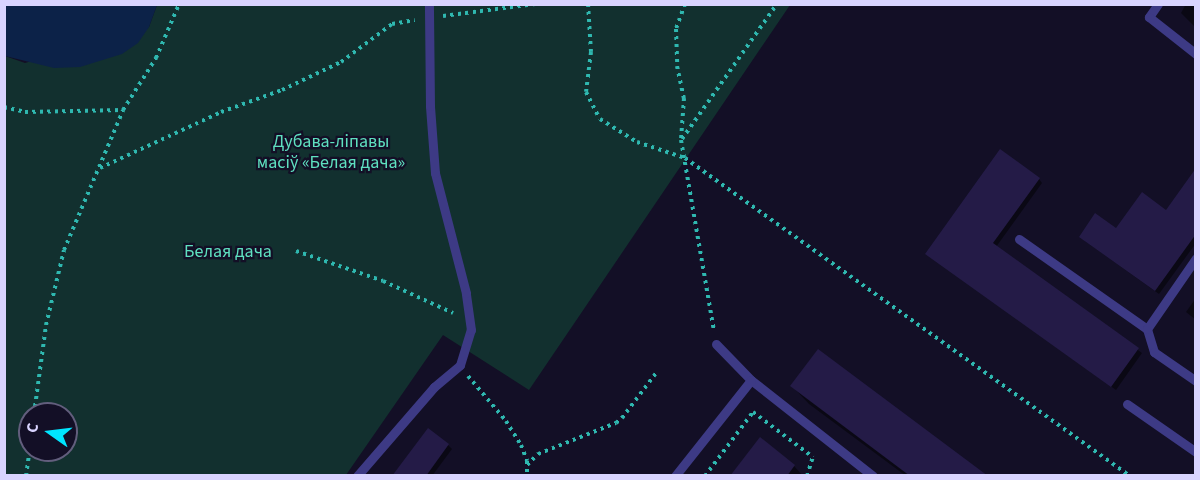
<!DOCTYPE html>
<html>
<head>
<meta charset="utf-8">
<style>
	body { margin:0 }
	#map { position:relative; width:1200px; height:480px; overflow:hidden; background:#130f26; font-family:"Source Sans 3",sans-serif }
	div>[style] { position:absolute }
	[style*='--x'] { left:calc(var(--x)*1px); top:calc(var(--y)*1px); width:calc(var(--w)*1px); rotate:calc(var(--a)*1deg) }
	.green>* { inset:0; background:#12302f }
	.water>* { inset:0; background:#0c2248 }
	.shadow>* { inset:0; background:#0007 }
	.building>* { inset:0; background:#241b47 }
	.path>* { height:4px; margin-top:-2px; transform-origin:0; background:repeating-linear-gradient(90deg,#2fb8b0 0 3px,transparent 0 7.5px) }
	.service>* { height:9px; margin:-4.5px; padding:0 4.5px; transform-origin:4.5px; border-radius:4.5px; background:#3d3a85 }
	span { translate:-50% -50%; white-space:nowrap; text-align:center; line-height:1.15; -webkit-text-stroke:4.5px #130f26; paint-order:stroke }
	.park-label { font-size:18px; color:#5fe0c0 }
	.frame { position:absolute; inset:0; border:6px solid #d9d4ff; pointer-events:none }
	.north { position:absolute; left:18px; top:402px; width:60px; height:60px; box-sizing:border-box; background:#130f26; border:2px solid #625e7d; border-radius:50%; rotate:284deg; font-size:16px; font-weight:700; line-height:24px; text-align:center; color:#d9d4ff }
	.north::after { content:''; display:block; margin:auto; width:21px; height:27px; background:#00e5ff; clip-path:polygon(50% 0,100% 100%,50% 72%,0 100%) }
</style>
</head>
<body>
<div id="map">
	<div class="green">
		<i style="clip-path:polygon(evenodd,157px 5px,790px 5px,529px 390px,443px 335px,346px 475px,5px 475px,5px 56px,25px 63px,149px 27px,157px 5px,30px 414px,66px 414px,66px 450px,30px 450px,30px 414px)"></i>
	</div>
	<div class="water">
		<i style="clip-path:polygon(5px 4px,157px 4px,157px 5px,149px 27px,138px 43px,122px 54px,80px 67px,54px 68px,5px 56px)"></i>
	</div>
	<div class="shadow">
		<i style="clip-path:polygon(1186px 4px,1196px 4px,1196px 28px,1181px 13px)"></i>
		<i style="clip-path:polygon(1196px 171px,1196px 243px,1159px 294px,1085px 241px,1166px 212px)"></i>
		<i style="clip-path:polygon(1039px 179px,1042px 183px,996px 247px,1142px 353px,1116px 390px,931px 257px)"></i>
		<i style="clip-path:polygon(1196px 298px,1196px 320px,1186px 312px)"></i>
		<i style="clip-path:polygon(792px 386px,986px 476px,906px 476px,809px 404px)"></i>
		<i style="clip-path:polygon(448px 445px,452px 449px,432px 476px,394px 476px)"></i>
		<i style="clip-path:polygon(794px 466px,803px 476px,732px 476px)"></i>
	</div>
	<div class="building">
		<i style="clip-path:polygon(1000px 149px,1040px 178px,993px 243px,1139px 348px,1111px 387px,925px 254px)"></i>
		<i style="clip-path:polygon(1196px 168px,1196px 234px,1155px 291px,1079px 237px,1095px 213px,1116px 228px,1142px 192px,1166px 210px)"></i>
		<i style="clip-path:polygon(818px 349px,988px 476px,910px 476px,790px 386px)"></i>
		<i style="clip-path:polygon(428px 428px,449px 444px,426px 476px,392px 476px)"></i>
		<i style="clip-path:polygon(760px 437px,795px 465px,787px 476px,730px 476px)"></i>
	</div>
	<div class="path">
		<i style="--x:588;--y:4;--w:48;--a:86.4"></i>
		<i style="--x:591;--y:52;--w:40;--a:97.1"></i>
		<i style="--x:586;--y:92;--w:30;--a:63"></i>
		<i style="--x:600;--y:119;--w:44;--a:31.9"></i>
		<i style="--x:637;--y:142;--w:51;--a:18.4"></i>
		<i style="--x:685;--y:158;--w:547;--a:35.55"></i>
		<i style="--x:685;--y:4;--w:27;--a:110"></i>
		<i style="--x:676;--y:29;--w:37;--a:88"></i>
		<i style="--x:677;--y:66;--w:33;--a:78"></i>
		<i style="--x:684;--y:98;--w:42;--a:94.1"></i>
		<i style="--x:681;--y:140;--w:194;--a:80.2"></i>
		<i style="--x:443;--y:16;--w:93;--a:-7.4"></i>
		<i style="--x:4;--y:107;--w:22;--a:13"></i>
		<i style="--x:25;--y:112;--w:98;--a:-1.2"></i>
		<i style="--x:123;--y:110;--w:62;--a:-57.6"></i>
		<i style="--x:156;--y:58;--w:59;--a:-66.9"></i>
		<i style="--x:682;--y:139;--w:165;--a:-54.9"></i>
		<i style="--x:100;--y:168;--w:133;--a:-24.8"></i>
		<i style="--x:221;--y:112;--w:65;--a:-19.8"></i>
		<i style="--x:282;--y:90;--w:65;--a:-25.4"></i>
		<i style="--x:341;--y:62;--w:64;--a:-36.7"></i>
		<i style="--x:392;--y:24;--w:23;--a:-10"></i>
		<i style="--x:296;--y:251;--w:92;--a:19"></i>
		<i style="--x:383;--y:281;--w:77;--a:24.6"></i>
		<i style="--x:468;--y:376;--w:59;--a:49.8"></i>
		<i style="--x:506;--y:421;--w:28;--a:58"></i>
		<i style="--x:521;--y:445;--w:17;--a:69"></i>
		<i style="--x:527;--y:461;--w:15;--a:90"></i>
		<i style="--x:34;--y:414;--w:90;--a:-82.3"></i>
		<i style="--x:46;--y:325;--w:77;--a:-76.5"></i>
		<i style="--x:64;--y:250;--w:152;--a:-67.1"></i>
		<i style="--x:527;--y:465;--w:16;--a:-45"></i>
		<i style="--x:538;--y:454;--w:84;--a:-21.7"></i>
		<i style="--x:616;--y:423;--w:8;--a:-40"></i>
		<i style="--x:622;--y:418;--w:56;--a:-52.9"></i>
		<i style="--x:26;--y:476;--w:29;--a:-82"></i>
		<i style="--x:705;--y:476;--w:80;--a:-53.1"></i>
		<i style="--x:753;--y:412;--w:75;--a:36.9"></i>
		<i style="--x:807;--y:476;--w:21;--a:-73"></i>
	</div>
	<div class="service">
		<i style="--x:1158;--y:4;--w:16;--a:125"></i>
		<i style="--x:1149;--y:17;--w:60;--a:38.2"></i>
		<i style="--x:1019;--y:239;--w:156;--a:35.1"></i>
		<i style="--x:1147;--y:329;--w:24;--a:73"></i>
		<i style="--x:1154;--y:352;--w:51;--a:34.6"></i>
		<i style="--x:1147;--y:329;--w:86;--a:-55.4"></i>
		<i style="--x:716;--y:344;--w:50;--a:45.8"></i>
		<i style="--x:751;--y:380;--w:155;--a:38.2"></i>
		<i style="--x:1127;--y:404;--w:84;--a:34.8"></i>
		<i style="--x:357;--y:476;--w:118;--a:-49.1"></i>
		<i style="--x:434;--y:387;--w:34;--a:-40"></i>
		<i style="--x:460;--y:365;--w:37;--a:-73"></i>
		<i style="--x:471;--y:330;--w:37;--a:-98"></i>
		<i style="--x:466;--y:293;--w:124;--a:-104.5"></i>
		<i style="--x:435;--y:173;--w:67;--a:-94.3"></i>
		<i style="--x:430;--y:106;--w:102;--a:-90.6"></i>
		<i style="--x:675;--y:476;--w:122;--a:-51.6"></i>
	</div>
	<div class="park-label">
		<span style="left:331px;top:153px">Дубава-ліпавы<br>масіў «Белая дача»</span>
		<span style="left:228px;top:252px">Белая дача</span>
	</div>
	<div class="frame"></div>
	<div class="north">С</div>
</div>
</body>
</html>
